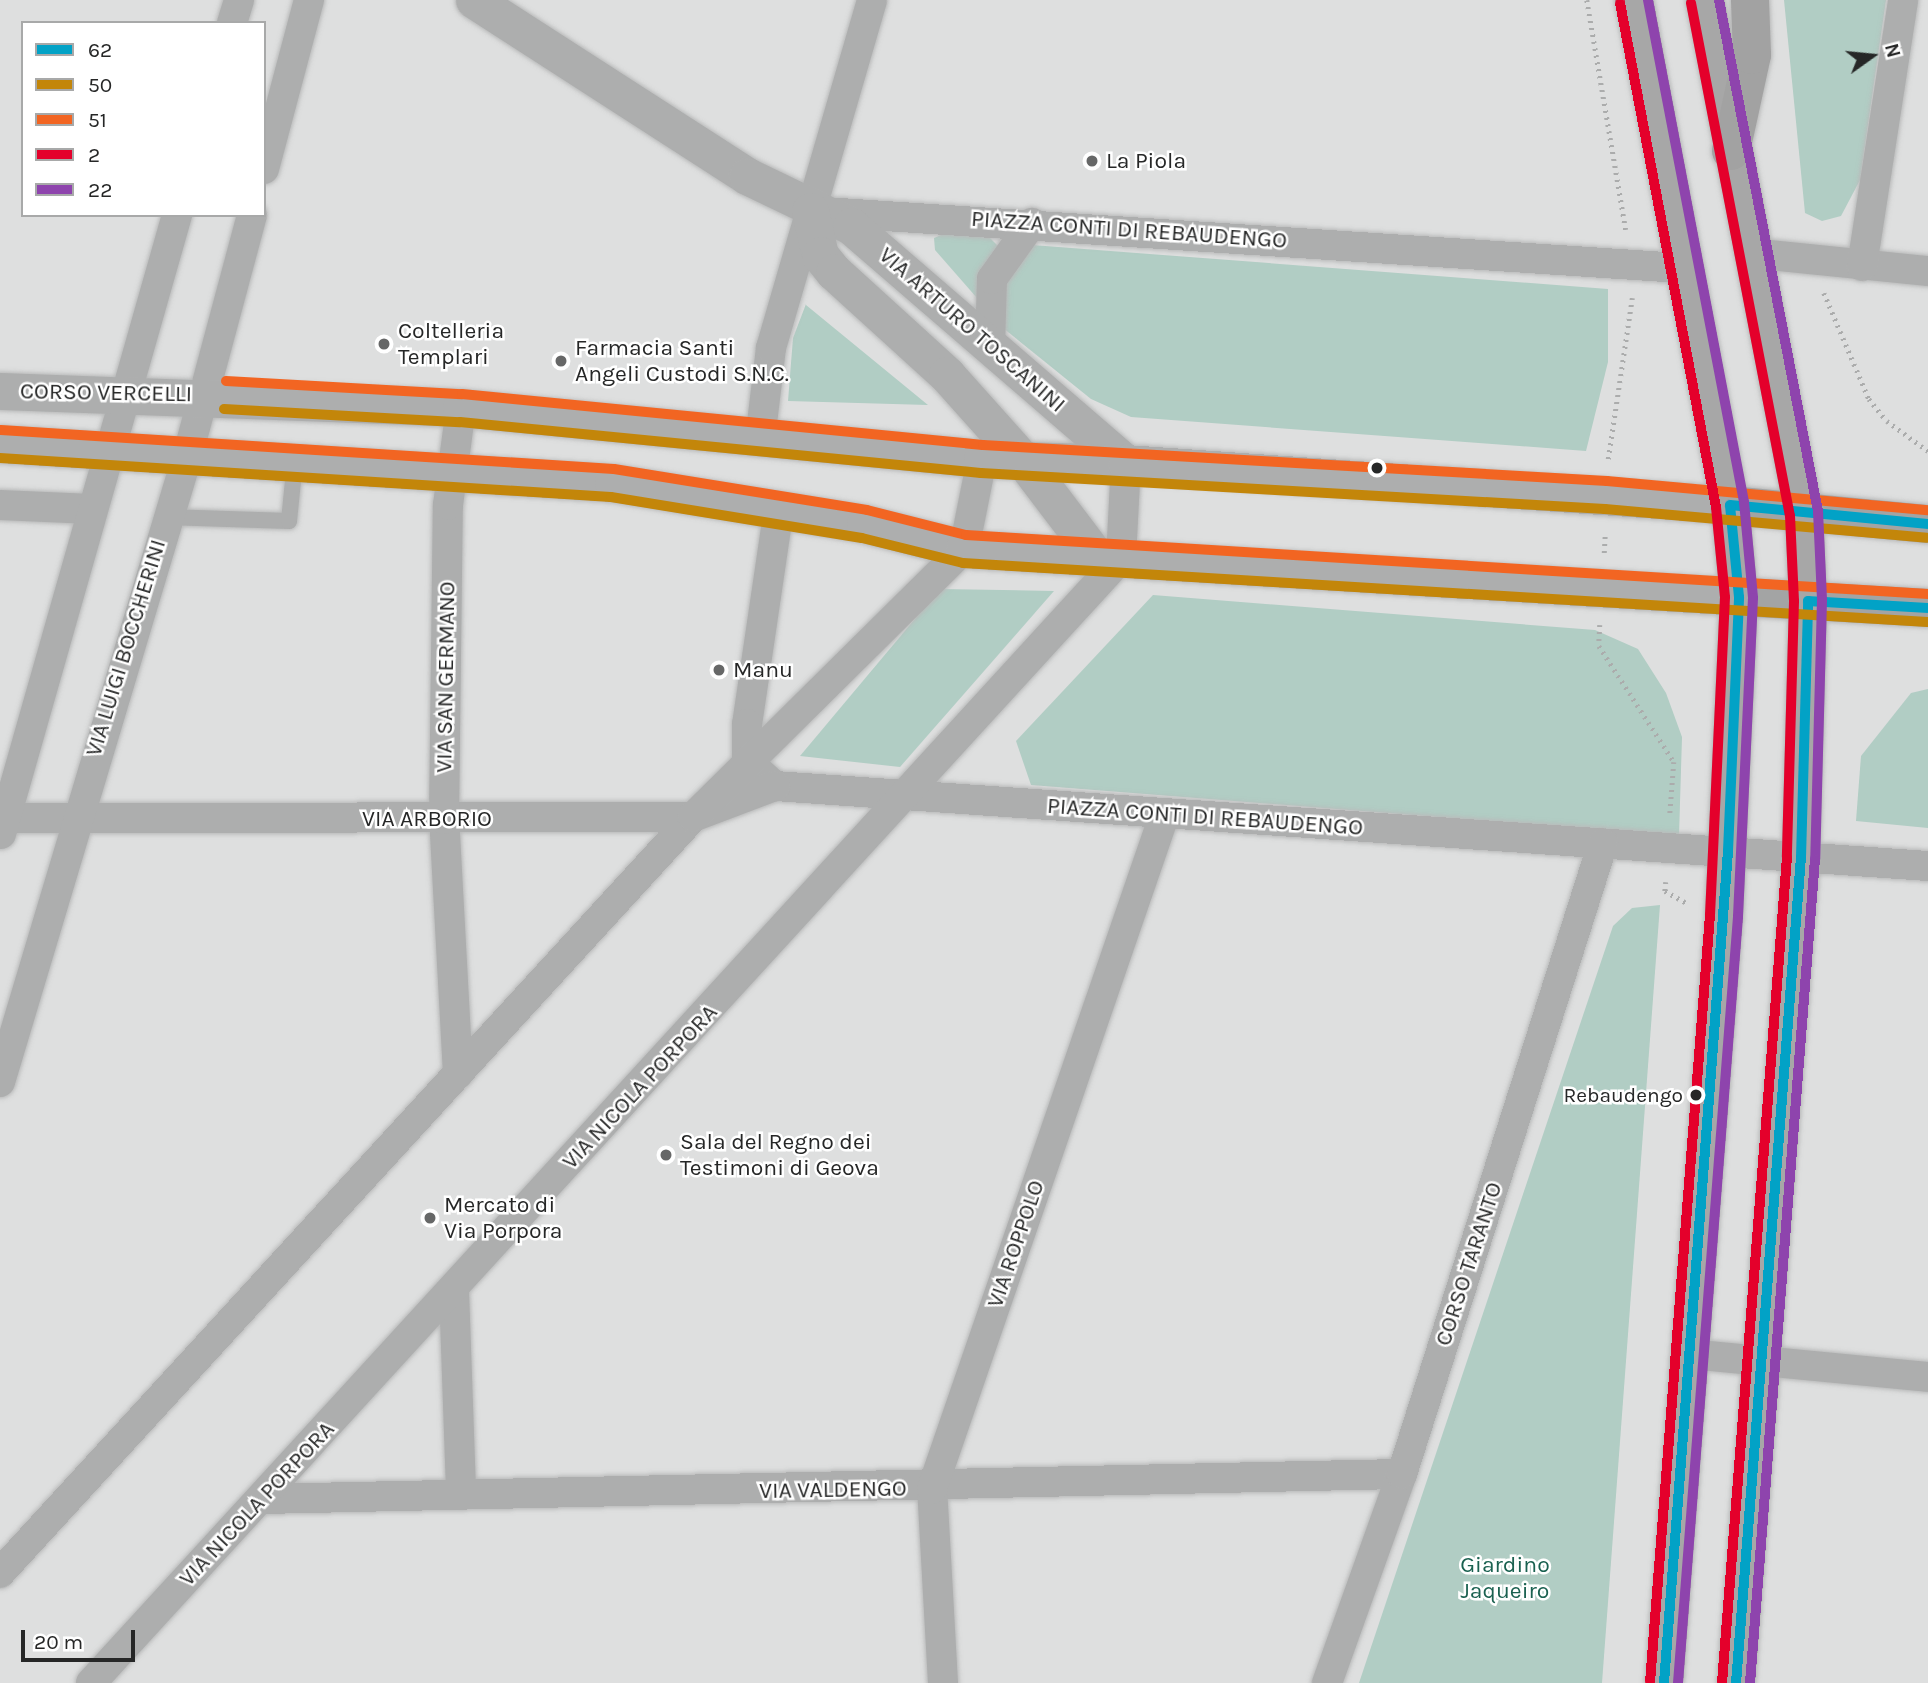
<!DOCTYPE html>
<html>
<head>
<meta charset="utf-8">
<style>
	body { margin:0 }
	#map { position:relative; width:1928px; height:1683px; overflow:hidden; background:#dedfdf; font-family:Karla,sans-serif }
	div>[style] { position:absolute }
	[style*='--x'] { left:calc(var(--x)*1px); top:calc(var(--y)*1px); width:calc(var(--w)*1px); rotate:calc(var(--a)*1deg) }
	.green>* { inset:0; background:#b1cdc4 }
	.path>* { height:4.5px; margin-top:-2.25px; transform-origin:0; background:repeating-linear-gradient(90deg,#abacac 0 2px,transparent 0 7px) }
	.roads { filter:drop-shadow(0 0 2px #b9baba) drop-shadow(0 0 2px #b9baba) }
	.service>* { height:16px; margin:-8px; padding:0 8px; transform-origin:8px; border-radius:8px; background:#adaeae }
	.minor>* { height:30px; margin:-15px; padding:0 15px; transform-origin:15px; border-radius:15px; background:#adaeae }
	.tertiary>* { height:37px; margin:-18.5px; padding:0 18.5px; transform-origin:18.5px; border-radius:18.5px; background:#adaeae }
	.secondary>* { height:38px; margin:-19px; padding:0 19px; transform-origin:19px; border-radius:19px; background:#a3a4a4 }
	.primary>* { height:38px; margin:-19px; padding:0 19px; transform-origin:19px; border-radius:19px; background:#a7a7a7 }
	.motorway>* { height:38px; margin:-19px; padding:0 19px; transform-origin:19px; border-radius:19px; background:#a2a2a2 }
	.bus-1>* { height:10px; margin:-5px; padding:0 5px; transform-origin:5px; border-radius:5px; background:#02a2c6 }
	.bus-2>* { height:10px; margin:-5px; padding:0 5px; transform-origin:5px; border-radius:5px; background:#c3860a }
	.bus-3>* { height:10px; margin:-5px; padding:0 5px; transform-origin:5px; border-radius:5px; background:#f26522 }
	.bus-4>* { height:10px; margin:-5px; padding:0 5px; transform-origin:5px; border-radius:5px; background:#e4002b }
	.bus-5>* { height:10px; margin:-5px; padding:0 5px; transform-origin:5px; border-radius:5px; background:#8e44ad }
	.dots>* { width:19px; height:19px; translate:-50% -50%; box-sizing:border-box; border:4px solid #fff; border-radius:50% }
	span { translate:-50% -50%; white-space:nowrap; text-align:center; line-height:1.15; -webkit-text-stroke:5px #fff; paint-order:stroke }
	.bus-label { font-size:21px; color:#262727 }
	.right { translate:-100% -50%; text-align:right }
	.poi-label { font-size:23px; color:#262727 }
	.left { translate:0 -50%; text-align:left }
	.street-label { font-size:23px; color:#262727 }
	.park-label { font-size:23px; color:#1a6150 }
	.legend { position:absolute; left:21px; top:21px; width:245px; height:196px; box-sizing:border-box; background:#fff; border:2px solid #a8a9a9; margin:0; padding:9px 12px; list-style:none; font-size:21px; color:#262727 }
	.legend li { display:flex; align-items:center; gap:14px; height:35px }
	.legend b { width:35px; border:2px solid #a8a9a9 }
	.north { position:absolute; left:1837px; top:21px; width:70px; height:70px; -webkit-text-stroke:5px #fff; paint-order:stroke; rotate:75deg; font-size:19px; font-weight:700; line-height:28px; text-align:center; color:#262727 }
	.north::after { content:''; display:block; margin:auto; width:24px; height:32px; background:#262727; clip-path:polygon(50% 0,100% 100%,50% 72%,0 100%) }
	.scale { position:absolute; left:21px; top:1630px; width:114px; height:32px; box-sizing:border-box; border:4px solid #262727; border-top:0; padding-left:9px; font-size:21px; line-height:24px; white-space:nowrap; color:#262727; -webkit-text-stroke:5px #fff; paint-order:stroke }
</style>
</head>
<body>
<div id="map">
	<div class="green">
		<i style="clip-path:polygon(1784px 0,1886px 0,1860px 180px,1841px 216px,1822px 221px,1805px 213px)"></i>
		<i style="clip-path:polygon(946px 233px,990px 238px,999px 247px,977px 298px,935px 250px,934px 238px)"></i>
		<i style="clip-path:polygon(1032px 245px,1608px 289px,1608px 362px,1586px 451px,1131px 417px,1091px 399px,1003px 328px,1006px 283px)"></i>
		<i style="clip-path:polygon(806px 304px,806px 305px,928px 405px,788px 401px,793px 338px)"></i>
		<i style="clip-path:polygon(940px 589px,1054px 591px,900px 767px,800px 756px)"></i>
		<i style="clip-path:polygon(1153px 595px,1595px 630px,1638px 649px,1666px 693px,1682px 737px,1679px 836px,1031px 785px,1016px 741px)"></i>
		<i style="clip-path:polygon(1928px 689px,1928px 828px,1856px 821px,1861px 756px,1911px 693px)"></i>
		<i style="clip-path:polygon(1660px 905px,1602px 1683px,1359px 1683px,1613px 926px,1632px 908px)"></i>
	</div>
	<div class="path">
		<i style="--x:1587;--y:0;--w:233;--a:80.4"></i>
		<i style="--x:1824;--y:293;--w:115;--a:67"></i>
		<i style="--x:1869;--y:399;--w:28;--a:51"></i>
		<i style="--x:1887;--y:421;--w:51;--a:36.2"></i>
		<i style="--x:1608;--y:459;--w:163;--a:-81.5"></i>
		<i style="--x:1604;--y:553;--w:19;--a:-87"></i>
		<i style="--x:1600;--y:625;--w:21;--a:93"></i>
		<i style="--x:1599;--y:646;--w:138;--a:57.1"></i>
		<i style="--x:1674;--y:762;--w:52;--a:94.4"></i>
		<i style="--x:1666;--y:882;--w:9;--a:96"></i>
		<i style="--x:1665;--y:891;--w:25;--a:29"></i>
	</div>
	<div class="roads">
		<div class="service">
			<i style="--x:166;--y:517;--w:123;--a:1.9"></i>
			<i style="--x:289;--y:521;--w:60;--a:-84.3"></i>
		</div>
		<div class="minor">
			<i style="--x:232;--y:23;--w:24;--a:-73"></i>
			<i style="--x:264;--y:169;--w:175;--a:-75.1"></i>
			<i style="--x:824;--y:212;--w:859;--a:3.74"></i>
			<i style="--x:1750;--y:253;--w:179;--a:5.8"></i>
			<i style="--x:1862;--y:266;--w:269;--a:-81.2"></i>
			<i style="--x:990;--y:346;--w:67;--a:-88.3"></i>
			<i style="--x:992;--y:279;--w:69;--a:-54.5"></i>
			<i style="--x:760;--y:440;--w:93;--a:-83.2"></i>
			<i style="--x:771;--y:348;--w:362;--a:-73.8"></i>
			<i style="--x:0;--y:505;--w:92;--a:2.5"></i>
			<i style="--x:779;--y:508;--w:218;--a:98.4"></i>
			<i style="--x:747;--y:724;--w:37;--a:90"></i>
			<i style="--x:747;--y:761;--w:38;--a:42"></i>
			<i style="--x:775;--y:786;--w:1156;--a:3.97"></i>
			<i style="--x:5;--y:818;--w:688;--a:-0.08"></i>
			<i style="--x:693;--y:817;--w:88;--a:-20.7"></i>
			<i style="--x:1;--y:834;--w:644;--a:-74.13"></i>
			<i style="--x:458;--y:1074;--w:255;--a:-93.1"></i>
			<i style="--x:444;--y:819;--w:314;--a:-89.3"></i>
			<i style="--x:448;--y:505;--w:98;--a:-82.4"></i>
			<i style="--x:0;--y:1082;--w:656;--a:-73.33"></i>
			<i style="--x:188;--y:454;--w:247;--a:-75"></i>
			<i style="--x:454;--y:1290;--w:205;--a:88"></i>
			<i style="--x:1690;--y:1354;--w:239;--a:5.5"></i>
			<i style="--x:263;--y:1499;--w:1139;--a:-1.26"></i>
			<i style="--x:0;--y:1573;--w:1026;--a:-47.49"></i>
			<i style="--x:693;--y:817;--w:381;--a:-44.7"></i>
			<i style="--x:964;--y:549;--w:92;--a:-78.7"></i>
			<i style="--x:91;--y:1683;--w:1525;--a:-47.52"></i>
			<i style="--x:1121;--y:558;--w:95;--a:-87"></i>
			<i style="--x:943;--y:1683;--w:194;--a:-93.2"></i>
			<i style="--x:932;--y:1489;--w:712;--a:-70.98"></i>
			<i style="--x:1327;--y:1683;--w:222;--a:-70.3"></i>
			<i style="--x:1402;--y:1474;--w:662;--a:-72.33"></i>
		</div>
		<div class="tertiary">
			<i style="--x:474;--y:0;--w:325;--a:32.8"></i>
			<i style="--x:747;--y:176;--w:115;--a:25.7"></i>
			<i style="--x:851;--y:226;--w:363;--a:40.8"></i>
			<i style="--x:810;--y:211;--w:45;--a:77.2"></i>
			<i style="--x:820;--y:255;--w:22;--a:51"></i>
			<i style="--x:834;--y:272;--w:153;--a:42.3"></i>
			<i style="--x:947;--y:375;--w:114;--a:48.2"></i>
			<i style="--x:1023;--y:460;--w:121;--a:52.8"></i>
			<i style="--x:0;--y:391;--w:461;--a:2.1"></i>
			<i style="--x:461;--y:408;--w:523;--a:5.59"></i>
			<i style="--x:982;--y:459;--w:144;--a:1.6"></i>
			<i style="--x:1126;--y:463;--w:605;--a:3.98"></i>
			<i style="--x:0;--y:444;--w:614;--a:3.64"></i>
			<i style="--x:613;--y:483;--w:255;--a:9.2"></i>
			<i style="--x:865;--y:524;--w:102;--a:14.2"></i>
			<i style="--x:964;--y:549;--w:776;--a:3.54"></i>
		</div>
		<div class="secondary">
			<i style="--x:1730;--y:505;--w:199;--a:5.5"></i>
			<i style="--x:1739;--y:597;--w:189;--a:3.3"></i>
		</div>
		<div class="primary">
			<i style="--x:1634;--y:0;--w:514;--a:79.24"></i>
			<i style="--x:1730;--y:505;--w:92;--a:84.4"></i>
			<i style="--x:1739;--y:597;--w:319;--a:92.7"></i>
			<i style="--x:1724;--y:916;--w:769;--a:94.47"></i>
			<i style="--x:1705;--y:0;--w:523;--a:79.1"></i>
			<i style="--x:1804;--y:514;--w:87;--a:87.4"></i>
			<i style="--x:1808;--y:601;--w:257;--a:91.6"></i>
			<i style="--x:1801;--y:858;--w:828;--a:94.5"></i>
		</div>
		<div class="motorway">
			<i style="--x:1731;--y:151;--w:98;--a:-77.7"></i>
			<i style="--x:1752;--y:55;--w:55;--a:-92.1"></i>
		</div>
	</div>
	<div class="bus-1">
		<i style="--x:1730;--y:505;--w:199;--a:5.5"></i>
		<i style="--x:1808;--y:601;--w:120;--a:3.3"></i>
		<i style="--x:1664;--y:1683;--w:834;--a:-85.6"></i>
		<i style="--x:1728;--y:851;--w:254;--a:-87.5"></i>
		<i style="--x:1739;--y:597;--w:92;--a:-95.6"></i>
		<i style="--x:1736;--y:1683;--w:828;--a:-85.5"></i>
		<i style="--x:1801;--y:858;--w:257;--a:-88.4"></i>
	</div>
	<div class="bus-2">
		<i style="--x:224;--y:409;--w:236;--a:3.2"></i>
		<i style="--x:460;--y:422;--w:523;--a:5.59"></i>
		<i style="--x:981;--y:473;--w:625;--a:3.3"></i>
		<i style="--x:1605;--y:509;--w:323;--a:5.1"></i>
		<i style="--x:0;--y:458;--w:612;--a:3.65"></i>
		<i style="--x:611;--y:497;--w:254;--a:9.3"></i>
		<i style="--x:862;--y:538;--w:104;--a:13.9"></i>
		<i style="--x:963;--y:563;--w:966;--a:3.5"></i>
	</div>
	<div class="bus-3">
		<i style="--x:226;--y:381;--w:236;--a:3.2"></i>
		<i style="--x:462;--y:394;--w:523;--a:5.59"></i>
		<i style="--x:983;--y:445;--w:625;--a:3.3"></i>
		<i style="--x:1607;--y:481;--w:322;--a:5.2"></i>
		<i style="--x:1;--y:430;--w:614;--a:3.64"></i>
		<i style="--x:614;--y:469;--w:256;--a:9.2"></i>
		<i style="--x:867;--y:510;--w:102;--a:14.2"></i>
		<i style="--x:966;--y:535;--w:964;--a:3.51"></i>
	</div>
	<div class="bus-4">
		<i style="--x:1620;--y:3;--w:513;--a:79.22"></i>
		<i style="--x:1716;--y:507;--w:90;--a:84.3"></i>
		<i style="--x:1725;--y:597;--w:318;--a:92.7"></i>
		<i style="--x:1710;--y:915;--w:769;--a:94.47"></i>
		<i style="--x:1691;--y:3;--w:522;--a:79.08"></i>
		<i style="--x:1790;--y:516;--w:85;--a:87.3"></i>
		<i style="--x:1794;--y:601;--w:256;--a:91.6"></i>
		<i style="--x:1787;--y:857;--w:828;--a:94.5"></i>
	</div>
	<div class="bus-5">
		<i style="--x:1648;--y:0;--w:511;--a:79.17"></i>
		<i style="--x:1744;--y:502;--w:96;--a:84.6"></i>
		<i style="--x:1753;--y:598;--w:319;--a:92.7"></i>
		<i style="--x:1738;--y:917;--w:768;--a:94.48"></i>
		<i style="--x:1719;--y:0;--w:521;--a:79.04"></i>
		<i style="--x:1818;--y:511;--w:89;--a:87.4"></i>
		<i style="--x:1822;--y:600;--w:259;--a:91.5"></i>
		<i style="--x:1815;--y:859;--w:827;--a:94.51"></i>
	</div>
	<div class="dots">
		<i style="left:1092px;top:161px;background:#666767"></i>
		<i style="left:384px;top:344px;background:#666767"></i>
		<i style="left:561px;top:361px;background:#666767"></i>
		<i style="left:1377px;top:468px;background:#262727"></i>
		<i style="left:719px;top:670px;background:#666767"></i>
		<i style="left:1696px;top:1095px;background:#262727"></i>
		<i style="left:666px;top:1155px;background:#666767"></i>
		<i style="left:430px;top:1218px;background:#666767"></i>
	</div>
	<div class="bus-label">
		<span class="right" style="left:1683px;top:1095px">Rebaudengo</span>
	</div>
	<div class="poi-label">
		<span class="left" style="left:1106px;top:161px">La Piola</span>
		<span class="left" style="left:398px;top:344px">Coltelleria<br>Templari</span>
		<span class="left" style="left:575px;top:361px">Farmacia Santi<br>Angeli Custodi S.N.C.</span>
		<span class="left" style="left:733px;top:670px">Manu</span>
		<span class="left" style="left:680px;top:1155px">Sala del Regno dei<br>Testimoni di Geova</span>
		<span class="left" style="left:444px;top:1218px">Mercato di<br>Via Porpora</span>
	</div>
	<div class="street-label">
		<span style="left:1129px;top:230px;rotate:4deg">PIAZZA CONTI DI REBAUDENGO</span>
		<span style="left:972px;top:330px;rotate:41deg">VIA ARTURO TOSCANINI</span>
		<span style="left:106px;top:393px;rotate:1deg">CORSO VERCELLI</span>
		<span style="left:126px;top:648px;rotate:-73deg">VIA LUIGI BOCCHERINI</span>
		<span style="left:446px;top:677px;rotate:-89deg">VIA SAN GERMANO</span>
		<span style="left:1205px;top:817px;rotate:4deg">PIAZZA CONTI DI REBAUDENGO</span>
		<span style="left:427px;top:819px">VIA ARBORIO</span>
		<span style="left:640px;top:1087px;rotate:-47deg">VIA NICOLA PORPORA</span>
		<span style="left:1016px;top:1244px;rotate:-71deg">VIA ROPPOLO</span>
		<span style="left:1469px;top:1264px;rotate:-72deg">CORSO TARANTO</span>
		<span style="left:833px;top:1490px;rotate:-1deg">VIA VALDENGO</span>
		<span style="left:257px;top:1504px;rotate:-47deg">VIA NICOLA PORPORA</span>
	</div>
	<div class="park-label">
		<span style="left:1505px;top:1578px">Giardino<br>Jaqueiro</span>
	</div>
	<ul class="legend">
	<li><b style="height:9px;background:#02a2c6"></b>62</li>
	<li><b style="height:9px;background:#c3860a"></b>50</li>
	<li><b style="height:9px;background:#f26522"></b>51</li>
	<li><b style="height:9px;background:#e4002b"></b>2</li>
	<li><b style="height:9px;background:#8e44ad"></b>22</li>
	</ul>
	<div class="north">N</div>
	<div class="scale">20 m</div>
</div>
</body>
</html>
